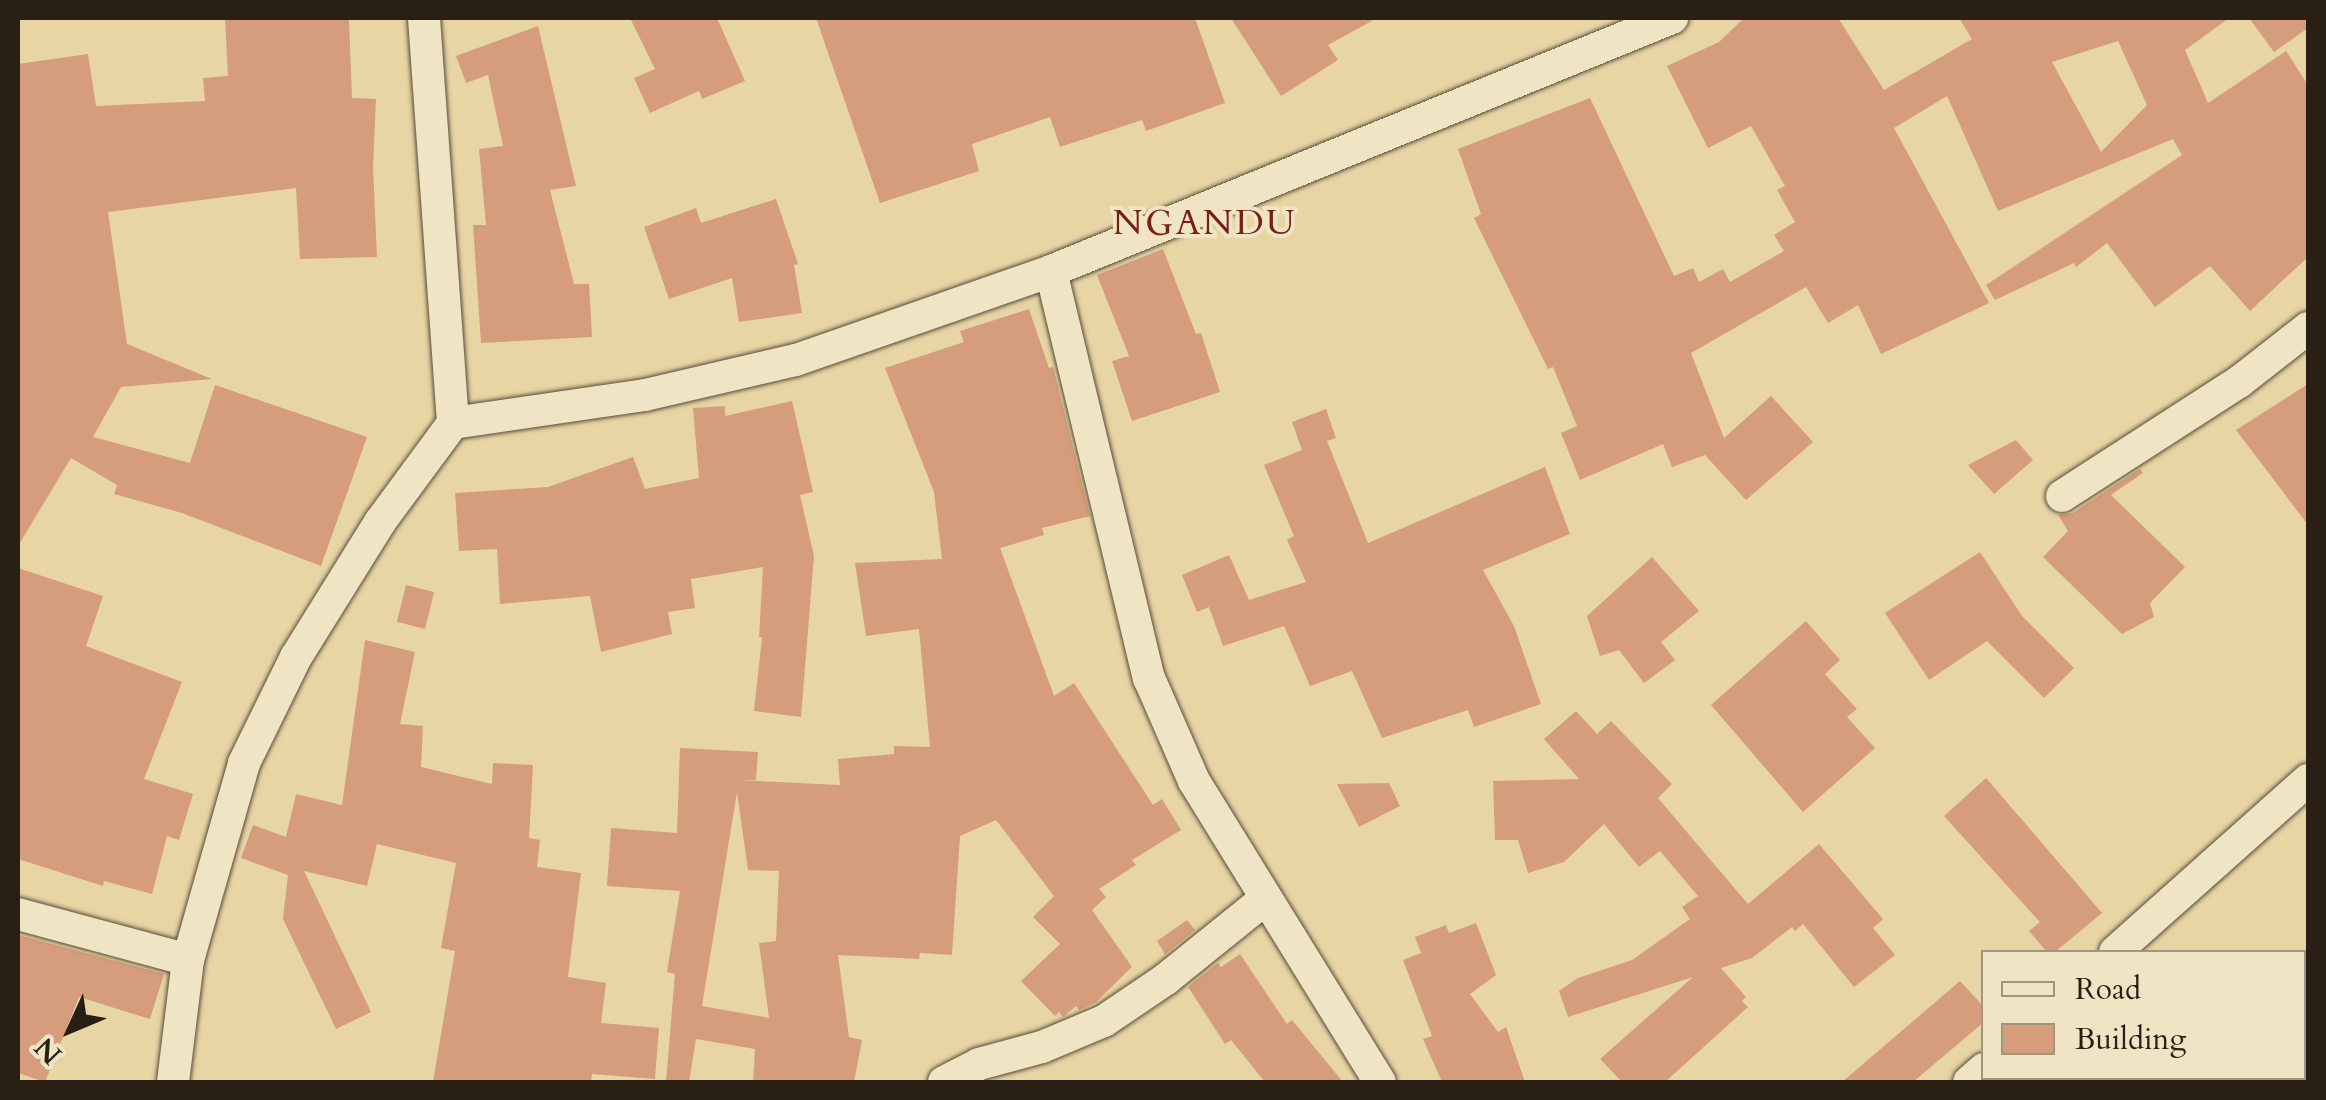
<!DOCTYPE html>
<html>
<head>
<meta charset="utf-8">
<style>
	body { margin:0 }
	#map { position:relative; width:2326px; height:1100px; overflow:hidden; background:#e7d5a4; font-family:Cardo,serif }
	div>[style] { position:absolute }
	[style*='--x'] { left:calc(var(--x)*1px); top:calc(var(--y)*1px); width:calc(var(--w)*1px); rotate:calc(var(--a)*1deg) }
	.building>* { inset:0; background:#d69d7c; transform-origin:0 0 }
	.roads { filter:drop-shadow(0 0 2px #584c38) drop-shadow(0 0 2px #584c38) }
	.minor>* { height:32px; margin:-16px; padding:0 16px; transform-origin:16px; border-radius:16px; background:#efe4c4 }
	span { translate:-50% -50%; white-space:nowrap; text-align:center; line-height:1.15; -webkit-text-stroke:8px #efe4c4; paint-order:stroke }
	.quarter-label { font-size:35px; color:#7a1f14; letter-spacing:2.5px }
	.frame { position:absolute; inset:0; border:20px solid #291f14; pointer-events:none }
	.legend { position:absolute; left:1981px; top:950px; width:325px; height:130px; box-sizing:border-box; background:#efe4c4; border:2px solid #a0957e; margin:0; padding:12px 18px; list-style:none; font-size:30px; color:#291f14 }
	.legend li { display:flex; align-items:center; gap:20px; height:50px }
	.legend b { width:50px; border:2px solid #a0957e }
	.north { position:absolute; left:20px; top:980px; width:100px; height:100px; -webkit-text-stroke:8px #efe4c4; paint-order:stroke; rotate:226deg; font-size:28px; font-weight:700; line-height:40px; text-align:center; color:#291f14 }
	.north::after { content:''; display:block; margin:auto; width:35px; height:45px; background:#291f14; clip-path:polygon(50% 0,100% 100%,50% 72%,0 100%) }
</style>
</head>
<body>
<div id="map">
	<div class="building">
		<i style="clip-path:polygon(225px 18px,349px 20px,352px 98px,376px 99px,373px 167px,377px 257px,300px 259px,296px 188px,108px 212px,127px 344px,212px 379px,121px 387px,93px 437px,190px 463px,215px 385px,367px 437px,321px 566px,182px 513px,114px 494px,117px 485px,71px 458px,18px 546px,18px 64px,88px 54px,96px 106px,205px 101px,203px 78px,228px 76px)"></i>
		<i style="clip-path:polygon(630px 18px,717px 18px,745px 81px,702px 99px,699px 91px,650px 113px,634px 78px,655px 69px)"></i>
		<i style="clip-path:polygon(816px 18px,1195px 18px,1225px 103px,1146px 131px,1142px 120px,1060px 147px,1050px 117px,972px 144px,979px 171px,880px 203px)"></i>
		<i style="clip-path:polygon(1231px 18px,1377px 18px,1328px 45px,1338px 60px,1281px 96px)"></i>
		<i style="clip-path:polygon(evenodd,1744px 18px,1838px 18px,1884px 90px,1972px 39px,1959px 18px,2229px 18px,2185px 50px,2208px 103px,2286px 51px,2308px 85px,2308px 257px,2250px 311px,2210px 266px,2155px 307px,2107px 243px,2076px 267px,2074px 263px,1995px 300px,1986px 285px,2182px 155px,2173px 139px,1998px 211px,1947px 96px,1894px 128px,1989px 303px,1881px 354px,1858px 305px,1828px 323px,1806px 287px,1691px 353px,1724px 438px,1771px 396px,1813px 442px,1746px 500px,1705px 455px,1672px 467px,1663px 444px,1580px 480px,1561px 433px,1577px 426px,1553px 367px,1548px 369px,1474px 218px,1481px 214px,1458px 149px,1590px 98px,1674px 276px,1693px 268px,1699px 282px,1723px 269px,1730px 282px,1784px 251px,1774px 235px,1795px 222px,1777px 190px,1785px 186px,1751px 126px,1708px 148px,1667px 66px,1719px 42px,1744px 18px,2118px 41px,2147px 105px,2101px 152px,2052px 62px,2118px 41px)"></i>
		<i style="clip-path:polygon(2249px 18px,2308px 18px,2308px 28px,2274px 52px)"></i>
		<i style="clip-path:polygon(538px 26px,576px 186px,550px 190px,574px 284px,589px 284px,592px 337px,481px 343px,473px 225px,486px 225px,479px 149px,503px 146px,488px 75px,466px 83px,456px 56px)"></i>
		<i style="clip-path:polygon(776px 199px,798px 264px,794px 265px,802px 313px,739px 322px,732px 278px,669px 299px,644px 227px,696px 208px,701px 223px)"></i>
		<i style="clip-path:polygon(1163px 249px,1196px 334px,1201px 333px,1220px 392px,1132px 421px,1112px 361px,1129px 356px,1097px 275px)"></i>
		<i style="clip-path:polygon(evenodd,1029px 309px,1049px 368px,1053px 367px,1090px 516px,1042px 528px,1044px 535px,1000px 548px,1054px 696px,1074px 683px,1153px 805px,1162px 799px,1181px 830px,1132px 860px,1136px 865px,1099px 889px,1106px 897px,1092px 910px,1132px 967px,1096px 1002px,1079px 1010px,1076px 1006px,1063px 1017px,1059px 1012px,1055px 1016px,1021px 981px,1060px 944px,1033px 917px,1054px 896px,996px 820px,960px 836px,952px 955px,920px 953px,919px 959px,838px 955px,849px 1037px,862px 1040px,854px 1082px,753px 1082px,755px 1049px,696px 1039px,689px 1082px,666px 1082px,675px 974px,667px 972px,680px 891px,607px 886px,611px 828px,677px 833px,680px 748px,758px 752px,756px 780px,739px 780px,840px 785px,838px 759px,894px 754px,894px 746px,930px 747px,919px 629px,866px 636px,855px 563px,942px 559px,934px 492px,885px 368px,964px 342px,960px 331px,1029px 309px,737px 792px,748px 870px,779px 871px,776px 941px,759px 943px,769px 1018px,702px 1006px,737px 792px)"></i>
		<i style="clip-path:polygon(2308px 384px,2308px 525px,2236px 430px)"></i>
		<i style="clip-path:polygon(792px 401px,813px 492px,800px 495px,814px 556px,801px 717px,754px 711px,762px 637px,759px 637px,763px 567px,691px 579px,695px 608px,668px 612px,672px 634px,601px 652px,590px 596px,500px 604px,497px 549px,459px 551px,455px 493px,548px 487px,633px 457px,645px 489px,699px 478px,693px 408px,725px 406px,725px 416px)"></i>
		<i style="clip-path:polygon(1326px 409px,1336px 438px,1327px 441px,1368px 543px,1545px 467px,1570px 534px,1483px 570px,1514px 626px,1541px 704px,1474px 727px,1468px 710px,1382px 738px,1352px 671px,1310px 686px,1284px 626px,1223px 646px,1209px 607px,1197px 612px,1182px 575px,1229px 555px,1249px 600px,1306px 582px,1287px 540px,1294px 536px,1264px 465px,1302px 450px,1292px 422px)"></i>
		<i style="clip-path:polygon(2016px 440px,2033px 460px,1994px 494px,1968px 465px)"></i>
		<i style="clip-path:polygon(2140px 469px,2143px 473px,2111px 495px,2185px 567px,2150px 603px,2154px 617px,2122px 634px,2043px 557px,2068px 531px,2058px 515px,2073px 513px)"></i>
		<i style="clip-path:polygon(1980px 552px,2022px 616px,2074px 668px,2044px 698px,1987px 641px,1929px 680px,1885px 613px)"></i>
		<i style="clip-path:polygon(1652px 557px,1699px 611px,1661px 642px,1675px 660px,1644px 683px,1619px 650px,1600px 656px,1587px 616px)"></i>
		<i style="clip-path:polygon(18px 568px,103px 596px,86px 646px,182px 682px,144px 779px,193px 794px,179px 840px,167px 836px,152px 894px,104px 881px,103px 886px,18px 859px)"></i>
		<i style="left:406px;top:585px;width:29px;height:38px;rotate:14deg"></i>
		<i style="clip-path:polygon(1806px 621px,1840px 660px,1825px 674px,1857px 709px,1847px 717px,1875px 748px,1803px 812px,1711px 705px)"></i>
		<i style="clip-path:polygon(365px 640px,415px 652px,400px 724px,423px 726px,421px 767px,492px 784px,493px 763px,533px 765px,529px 838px,540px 840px,537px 867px,581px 873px,568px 977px,606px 983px,601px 1023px,659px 1028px,655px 1079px,592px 1074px,591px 1082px,433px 1082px,455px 951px,441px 948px,456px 863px,377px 844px,367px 886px,304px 871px,371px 1012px,336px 1029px,283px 919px,288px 875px,241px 858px,253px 825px,286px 837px,296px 794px,342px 805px)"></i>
		<i style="clip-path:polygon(1576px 711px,1597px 734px,1611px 721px,1672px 784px,1658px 798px,1748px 904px,1819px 844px,1883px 919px,1873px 928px,1895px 955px,1854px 987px,1803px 924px,1795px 931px,1792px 927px,1752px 958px,1721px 968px,1746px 997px,1742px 1001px,1748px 1007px,1665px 1082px,1622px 1082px,1600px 1059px,1693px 977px,1568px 1017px,1559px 991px,1578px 978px,1632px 960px,1690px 919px,1682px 907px,1698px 896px,1660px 851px,1639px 867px,1604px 824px,1564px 862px,1528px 873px,1518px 840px,1495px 840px,1493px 781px,1579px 779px,1544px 739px)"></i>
		<i style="clip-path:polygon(1986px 778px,2102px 913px,2055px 952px,2047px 952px,2029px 931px,2040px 922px,1944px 816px)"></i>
		<i style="clip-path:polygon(1389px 783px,1400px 806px,1359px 827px,1337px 784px)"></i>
		<i style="clip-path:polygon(1187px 920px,1195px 930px,1165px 954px,1157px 941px)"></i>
		<i style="clip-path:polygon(1476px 923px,1496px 975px,1470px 994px,1498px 1032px,1506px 1027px,1525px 1082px,1442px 1082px,1423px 1039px,1432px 1036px,1403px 960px,1421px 953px,1415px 937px,1446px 925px,1449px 933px)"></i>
		<i style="clip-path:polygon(18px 935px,164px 974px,150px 1019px,79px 997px,45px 1082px,18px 1073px)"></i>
		<i style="clip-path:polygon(1240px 954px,1287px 1024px,1292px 1020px,1343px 1082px,1265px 1082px,1231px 1040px,1225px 1044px,1188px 987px,1218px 963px,1221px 967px)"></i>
		<i style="clip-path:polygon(1960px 981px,1984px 1007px,1984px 1022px,1913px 1082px,1842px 1082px)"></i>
	</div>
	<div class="roads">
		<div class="minor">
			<i style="--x:1051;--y:271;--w:419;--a:76.5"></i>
			<i style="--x:1149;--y:678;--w:112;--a:66.4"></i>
			<i style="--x:1194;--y:781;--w:354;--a:58.3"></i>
			<i style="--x:453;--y:423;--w:194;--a:-8.3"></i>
			<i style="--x:645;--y:395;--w:155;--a:-13.1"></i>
			<i style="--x:796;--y:360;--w:270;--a:-19.2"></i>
			<i style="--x:1051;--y:271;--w:671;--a:-22.17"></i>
			<i style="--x:2062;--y:496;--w:211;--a:-32.8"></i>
			<i style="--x:2239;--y:382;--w:88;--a:-38"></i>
			<i style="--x:18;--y:914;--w:176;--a:15.1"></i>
			<i style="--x:2115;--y:952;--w:259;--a:-41.7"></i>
			<i style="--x:173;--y:1082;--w:123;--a:-83"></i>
			<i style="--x:188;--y:960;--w:205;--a:-74.1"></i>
			<i style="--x:244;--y:763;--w:118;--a:-63.9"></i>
			<i style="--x:296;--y:657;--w:159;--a:-58.1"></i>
			<i style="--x:380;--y:522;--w:123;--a:-53.6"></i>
			<i style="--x:453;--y:423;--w:406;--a:-94.1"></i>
			<i style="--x:944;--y:1082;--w:39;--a:-27"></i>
			<i style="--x:979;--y:1064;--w:65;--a:-15.1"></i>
			<i style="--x:1042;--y:1047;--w:67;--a:-22.8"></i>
			<i style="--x:1104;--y:1021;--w:75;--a:-34.1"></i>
			<i style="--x:1166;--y:979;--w:127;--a:-38.9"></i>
			<i style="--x:1969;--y:1082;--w:20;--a:-41"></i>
		</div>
	</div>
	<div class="quarter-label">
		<span style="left:1205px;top:223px">NGANDU</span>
	</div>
	<div class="frame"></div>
	<ul class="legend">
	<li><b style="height:12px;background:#efe4c4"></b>Road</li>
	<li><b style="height:28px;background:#d69d7c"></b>Building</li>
	</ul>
	<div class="north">N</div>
</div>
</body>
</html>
